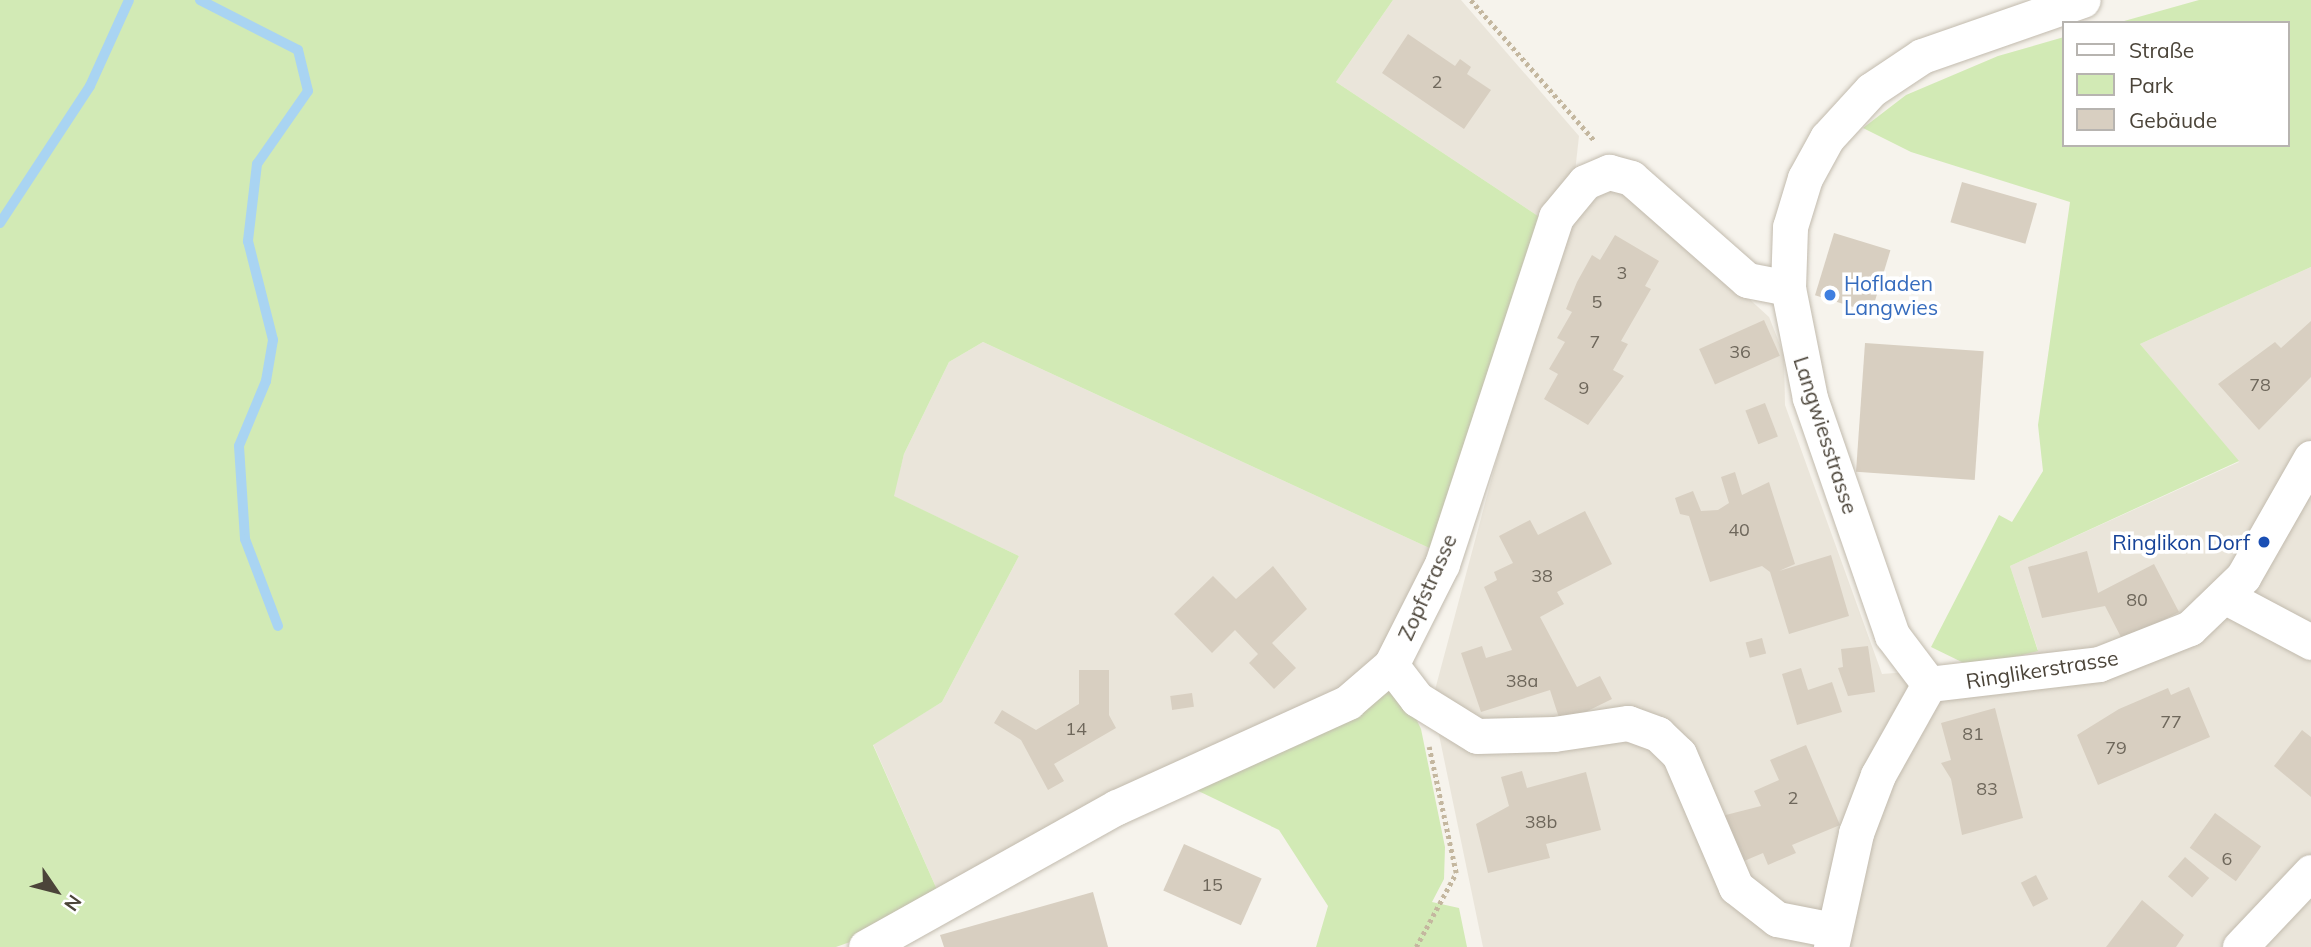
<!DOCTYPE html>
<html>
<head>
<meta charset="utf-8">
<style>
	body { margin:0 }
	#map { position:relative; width:2311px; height:947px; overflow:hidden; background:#f6f3ec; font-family:Mulish,sans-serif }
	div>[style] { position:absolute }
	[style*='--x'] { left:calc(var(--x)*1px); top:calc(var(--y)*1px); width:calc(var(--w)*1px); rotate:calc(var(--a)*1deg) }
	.residential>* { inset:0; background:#eae5da }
	.green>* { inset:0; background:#d2eab5 }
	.stream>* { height:10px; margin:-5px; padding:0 5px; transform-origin:5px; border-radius:5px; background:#a9d4f2 }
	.building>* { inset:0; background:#d8cfc1; transform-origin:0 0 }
	.path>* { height:4.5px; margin-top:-2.25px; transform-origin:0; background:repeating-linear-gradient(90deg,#c4b79f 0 3.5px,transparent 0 7px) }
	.roads { filter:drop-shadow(0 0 2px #c2bbae) drop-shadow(0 0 2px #c2bbae) }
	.minor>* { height:35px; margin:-17.5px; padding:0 17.5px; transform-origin:17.5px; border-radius:17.5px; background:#fff }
	.dots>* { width:19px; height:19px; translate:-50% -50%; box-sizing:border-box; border:4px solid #fff; border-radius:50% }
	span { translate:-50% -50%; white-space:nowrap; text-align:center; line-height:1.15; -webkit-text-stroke:7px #fff; paint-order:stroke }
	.number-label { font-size:18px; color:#6e675b }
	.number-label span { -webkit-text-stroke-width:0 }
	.shop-label { font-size:21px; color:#366cbe }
	.left { translate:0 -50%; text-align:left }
	.street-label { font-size:21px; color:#4b4439 }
	.transit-label { font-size:21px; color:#164399 }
	.right { translate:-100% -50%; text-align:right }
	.legend { position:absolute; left:2062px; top:21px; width:228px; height:126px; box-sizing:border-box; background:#fff; border:2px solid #b7b4b0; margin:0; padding:9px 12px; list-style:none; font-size:21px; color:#4b4439 }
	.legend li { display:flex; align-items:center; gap:14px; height:35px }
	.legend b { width:35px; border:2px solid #b7b4b0 }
	.north { position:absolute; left:21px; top:856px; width:70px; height:70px; -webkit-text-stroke:5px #fff; paint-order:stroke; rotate:125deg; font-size:19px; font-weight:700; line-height:28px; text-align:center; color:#4b4439 }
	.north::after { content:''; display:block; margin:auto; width:24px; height:32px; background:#4b4439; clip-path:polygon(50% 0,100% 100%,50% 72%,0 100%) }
</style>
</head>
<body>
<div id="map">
	<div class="residential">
		<i style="clip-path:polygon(1393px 0,1461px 0,1579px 136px,1575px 172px,1544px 220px,1336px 82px)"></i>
		<i style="clip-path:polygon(1613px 187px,1641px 200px,1769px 317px,1784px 355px,1785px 405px,1882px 674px,1972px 667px,2038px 650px,2010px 566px,2239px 462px,2140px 344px,2311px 267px,2311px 947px,1483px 947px,1432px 701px,1551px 257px,1571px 215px)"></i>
		<i style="clip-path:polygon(983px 342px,1438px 552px,1381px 667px,938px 892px,873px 744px,942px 702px,1019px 556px,893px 496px,904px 454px,949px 362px)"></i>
	</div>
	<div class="green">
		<i style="clip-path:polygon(0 0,1393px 0,1336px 82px,1544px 220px,1438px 552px,983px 342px,949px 362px,904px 454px,894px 496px,1019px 556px,942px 702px,873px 745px,938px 892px,881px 931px,836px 947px,0 947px)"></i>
		<i style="clip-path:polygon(2199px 0,2311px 0,2311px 267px,2140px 344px,2239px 461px,2010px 566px,2038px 651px,1972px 667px,1931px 647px,1999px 515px,2012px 522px,2043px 471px,2038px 425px,2070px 202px,1911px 152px,1863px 128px,1906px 95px,1998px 56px,2064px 37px,2064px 145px,2288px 145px,2288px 23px,2117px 23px)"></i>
		<i style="clip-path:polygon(1391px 690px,1408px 702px,1421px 729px,1445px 847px,1444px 879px,1432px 902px,1459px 908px,1467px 947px,1316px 947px,1328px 906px,1279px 830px,1186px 785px)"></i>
	</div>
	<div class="stream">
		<i style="--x:200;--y:0;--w:110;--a:27"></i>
		<i style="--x:298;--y:50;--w:42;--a:76.3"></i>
		<i style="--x:308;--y:91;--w:89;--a:124.9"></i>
		<i style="--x:257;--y:164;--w:78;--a:96.7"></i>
		<i style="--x:248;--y:241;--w:102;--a:75.8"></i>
		<i style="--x:273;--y:340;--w:42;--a:99.7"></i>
		<i style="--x:266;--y:381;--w:70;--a:112.6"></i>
		<i style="--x:239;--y:446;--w:93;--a:86.3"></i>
		<i style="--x:245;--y:539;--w:93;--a:69.2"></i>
		<i style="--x:0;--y:223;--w:164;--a:-56.7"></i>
		<i style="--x:90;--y:86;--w:94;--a:-65.6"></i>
	</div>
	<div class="building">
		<i style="clip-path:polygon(1408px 34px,1455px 66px,1460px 59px,1471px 67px,1467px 74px,1491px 90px,1464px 129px,1382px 73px)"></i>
		<i style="left:1962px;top:182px;width:78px;height:42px;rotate:16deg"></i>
		<i style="left:1834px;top:233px;width:59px;height:65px;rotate:17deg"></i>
		<i style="clip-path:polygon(1615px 235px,1659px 261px,1645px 286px,1651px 289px,1621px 341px,1628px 344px,1613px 370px,1624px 376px,1588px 425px,1544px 399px,1558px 374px,1549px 369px,1565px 342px,1557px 338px,1572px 312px,1566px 309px,1577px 282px,1592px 255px,1600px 260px)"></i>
		<i style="left:1764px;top:320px;width:39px;height:71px;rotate:66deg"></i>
		<i style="clip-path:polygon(2311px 321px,2311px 377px,2259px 430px,2218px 384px,2275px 342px,2281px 348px)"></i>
		<i style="left:1865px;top:343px;width:119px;height:129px;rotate:4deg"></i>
		<i style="left:1765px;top:403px;width:36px;height:21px;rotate:69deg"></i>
		<i style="clip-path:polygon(1735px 472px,1742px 495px,1769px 482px,1795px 564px,1779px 571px,1831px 555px,1849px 616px,1789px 634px,1770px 572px,1762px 566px,1710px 582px,1689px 516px,1680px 514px,1675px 498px,1693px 491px,1701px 511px,1718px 510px,1729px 503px,1721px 477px)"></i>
		<i style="clip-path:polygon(1585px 511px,1612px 564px,1557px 592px,1564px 604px,1540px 617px,1577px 687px,1600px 676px,1612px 699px,1561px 724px,1550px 690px,1481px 712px,1461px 653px,1482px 646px,1486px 658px,1512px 650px,1484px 587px,1497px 580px,1494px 572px,1513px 563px,1499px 536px,1530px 520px,1538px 535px)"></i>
		<i style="clip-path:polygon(2087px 551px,2098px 593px,2154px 564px,2179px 612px,2123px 641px,2105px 606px,2042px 618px,2028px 567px)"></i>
		<i style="clip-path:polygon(1273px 566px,1307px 609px,1272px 643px,1296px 668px,1274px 689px,1249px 663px,1258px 654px,1235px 630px,1212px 653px,1174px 614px,1213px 576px,1236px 599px)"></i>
		<i style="left:1762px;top:638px;width:16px;height:17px;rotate:75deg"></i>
		<i style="clip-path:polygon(1868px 646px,1875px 692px,1848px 696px,1838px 668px,1843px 667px,1841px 649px)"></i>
		<i style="clip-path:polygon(1801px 668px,1808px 690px,1832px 682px,1842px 712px,1797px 725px,1782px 674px)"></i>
		<i style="clip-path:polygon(1079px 670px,1109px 670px,1109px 715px,1116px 728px,1054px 764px,1064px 781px,1048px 790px,1021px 740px,994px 723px,1002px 710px,1036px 730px,1079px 704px)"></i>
		<i style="clip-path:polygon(2189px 687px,2210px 737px,2098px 785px,2077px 735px,2119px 709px,2168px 688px,2171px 695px)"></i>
		<i style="left:1192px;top:693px;width:14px;height:22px;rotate:82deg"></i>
		<i style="clip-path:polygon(1995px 708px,2023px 818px,1962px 835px,1951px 779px,1941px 763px,1951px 760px,1941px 723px)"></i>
		<i style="clip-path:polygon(2302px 730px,2311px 737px,2311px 797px,2274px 766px)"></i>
		<i style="clip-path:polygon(1806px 745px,1840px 825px,1792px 845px,1796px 853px,1768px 865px,1763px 853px,1737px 864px,1718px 817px,1761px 806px,1754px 791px,1779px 780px,1770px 760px)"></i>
		<i style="clip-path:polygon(1522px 771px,1527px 788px,1586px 772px,1601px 830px,1546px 844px,1550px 858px,1488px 873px,1476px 824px,1509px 806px,1501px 777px)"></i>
		<i style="left:2215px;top:813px;width:57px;height:43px;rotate:36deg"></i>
		<i style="left:1184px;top:844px;width:85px;height:51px;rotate:24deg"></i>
		<i style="left:2185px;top:857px;width:32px;height:26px;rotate:41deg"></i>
		<i style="left:2036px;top:875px;width:27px;height:17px;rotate:63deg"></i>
		<i style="clip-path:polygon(1093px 892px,1108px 947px,944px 947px,940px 935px)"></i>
		<i style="clip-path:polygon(2142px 900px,2184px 935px,2176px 947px,2106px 947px)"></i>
	</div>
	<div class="path">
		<i style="--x:1471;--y:0;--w:188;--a:48.7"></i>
		<i style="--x:1416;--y:947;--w:84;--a:-61.6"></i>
		<i style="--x:1456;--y:873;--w:129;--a:-102.1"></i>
	</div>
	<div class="roads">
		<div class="minor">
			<i style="--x:2226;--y:597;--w:96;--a:27.9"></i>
			<i style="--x:1391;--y:665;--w:43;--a:52.6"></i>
			<i style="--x:1417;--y:699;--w:70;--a:31.7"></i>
			<i style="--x:1477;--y:736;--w:77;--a:-1.5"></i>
			<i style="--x:1554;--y:734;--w:75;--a:-8.5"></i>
			<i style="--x:1628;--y:723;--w:32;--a:20"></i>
			<i style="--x:1658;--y:734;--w:29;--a:44"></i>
			<i style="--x:1679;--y:754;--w:145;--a:66.8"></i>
			<i style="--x:1736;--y:887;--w:52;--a:38"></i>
			<i style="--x:1777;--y:919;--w:57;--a:11.1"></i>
			<i style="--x:1929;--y:684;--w:61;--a:-127.1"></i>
			<i style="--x:1892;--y:635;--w:251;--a:-109.1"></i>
			<i style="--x:1810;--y:398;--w:112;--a:-101.3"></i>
			<i style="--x:1788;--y:288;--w:61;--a:-88.1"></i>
			<i style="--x:1790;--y:227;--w:51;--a:-73"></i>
			<i style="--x:1805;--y:178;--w:46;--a:-61.2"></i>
			<i style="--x:1827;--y:138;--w:65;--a:-47.5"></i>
			<i style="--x:1871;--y:90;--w:61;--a:-33.7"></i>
			<i style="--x:1922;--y:56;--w:170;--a:-19.2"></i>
			<i style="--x:1929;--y:684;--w:171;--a:-6.7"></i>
			<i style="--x:2099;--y:664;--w:98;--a:-21.6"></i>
			<i style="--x:2190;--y:628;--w:74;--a:-43.9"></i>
			<i style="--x:2243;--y:577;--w:137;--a:-60.3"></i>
			<i style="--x:866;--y:947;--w:287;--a:-29.2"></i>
			<i style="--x:1117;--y:807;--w:254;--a:-24.4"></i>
			<i style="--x:1348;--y:702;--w:57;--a:-40.7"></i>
			<i style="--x:1391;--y:665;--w:113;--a:-63.2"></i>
			<i style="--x:1442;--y:564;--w:365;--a:-71.8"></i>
			<i style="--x:1556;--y:217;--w:45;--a:-50.4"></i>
			<i style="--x:1585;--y:182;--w:26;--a:-23"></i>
			<i style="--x:1609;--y:172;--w:23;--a:15"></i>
			<i style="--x:1631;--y:178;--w:154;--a:41.3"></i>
			<i style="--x:1747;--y:280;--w:42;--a:11"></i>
			<i style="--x:1831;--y:947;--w:117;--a:-77.6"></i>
			<i style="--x:1856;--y:833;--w:62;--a:-69.2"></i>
			<i style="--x:1878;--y:775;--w:104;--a:-60.7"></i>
			<i style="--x:2240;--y:947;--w:103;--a:-46.6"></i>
		</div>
	</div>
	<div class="dots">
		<i style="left:1830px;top:295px;background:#3f7fe0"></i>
		<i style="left:2264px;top:542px;background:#1a4fb4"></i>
	</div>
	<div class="number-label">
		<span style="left:1437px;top:82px">2</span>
		<span style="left:1622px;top:273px">3</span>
		<span style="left:1597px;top:302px">5</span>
		<span style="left:1595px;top:342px">7</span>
		<span style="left:1740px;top:352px">36</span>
		<span style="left:2260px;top:385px">78</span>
		<span style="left:1584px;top:388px">9</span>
		<span style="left:1739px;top:530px">40</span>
		<span style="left:1542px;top:576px">38</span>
		<span style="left:2137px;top:600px">80</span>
		<span style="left:1522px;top:681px">38a</span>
		<span style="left:2171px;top:722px">77</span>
		<span style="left:1076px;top:729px">14</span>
		<span style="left:1973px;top:734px">81</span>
		<span style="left:2116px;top:748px">79</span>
		<span style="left:1987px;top:789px">83</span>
		<span style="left:1793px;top:798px">2</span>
		<span style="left:1541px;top:822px">38b</span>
		<span style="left:2227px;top:859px">6</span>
		<span style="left:1212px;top:885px">15</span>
	</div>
	<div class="shop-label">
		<span class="left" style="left:1844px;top:295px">Hofladen<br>Langwies</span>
	</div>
	<div class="street-label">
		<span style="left:1826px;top:435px;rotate:72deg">Langwiesstrasse</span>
		<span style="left:1427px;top:587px;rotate:-66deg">Zopfstrasse</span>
		<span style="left:2042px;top:669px;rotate:-9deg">Ringlikerstrasse</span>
	</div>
	<div class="transit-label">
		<span class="right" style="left:2250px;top:542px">Ringlikon Dorf</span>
	</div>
	<ul class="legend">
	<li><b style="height:9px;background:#fff"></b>Straße</li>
	<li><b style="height:19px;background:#d2eab5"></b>Park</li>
	<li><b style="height:19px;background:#d8cfc1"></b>Gebäude</li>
	</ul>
	<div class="north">N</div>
</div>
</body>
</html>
